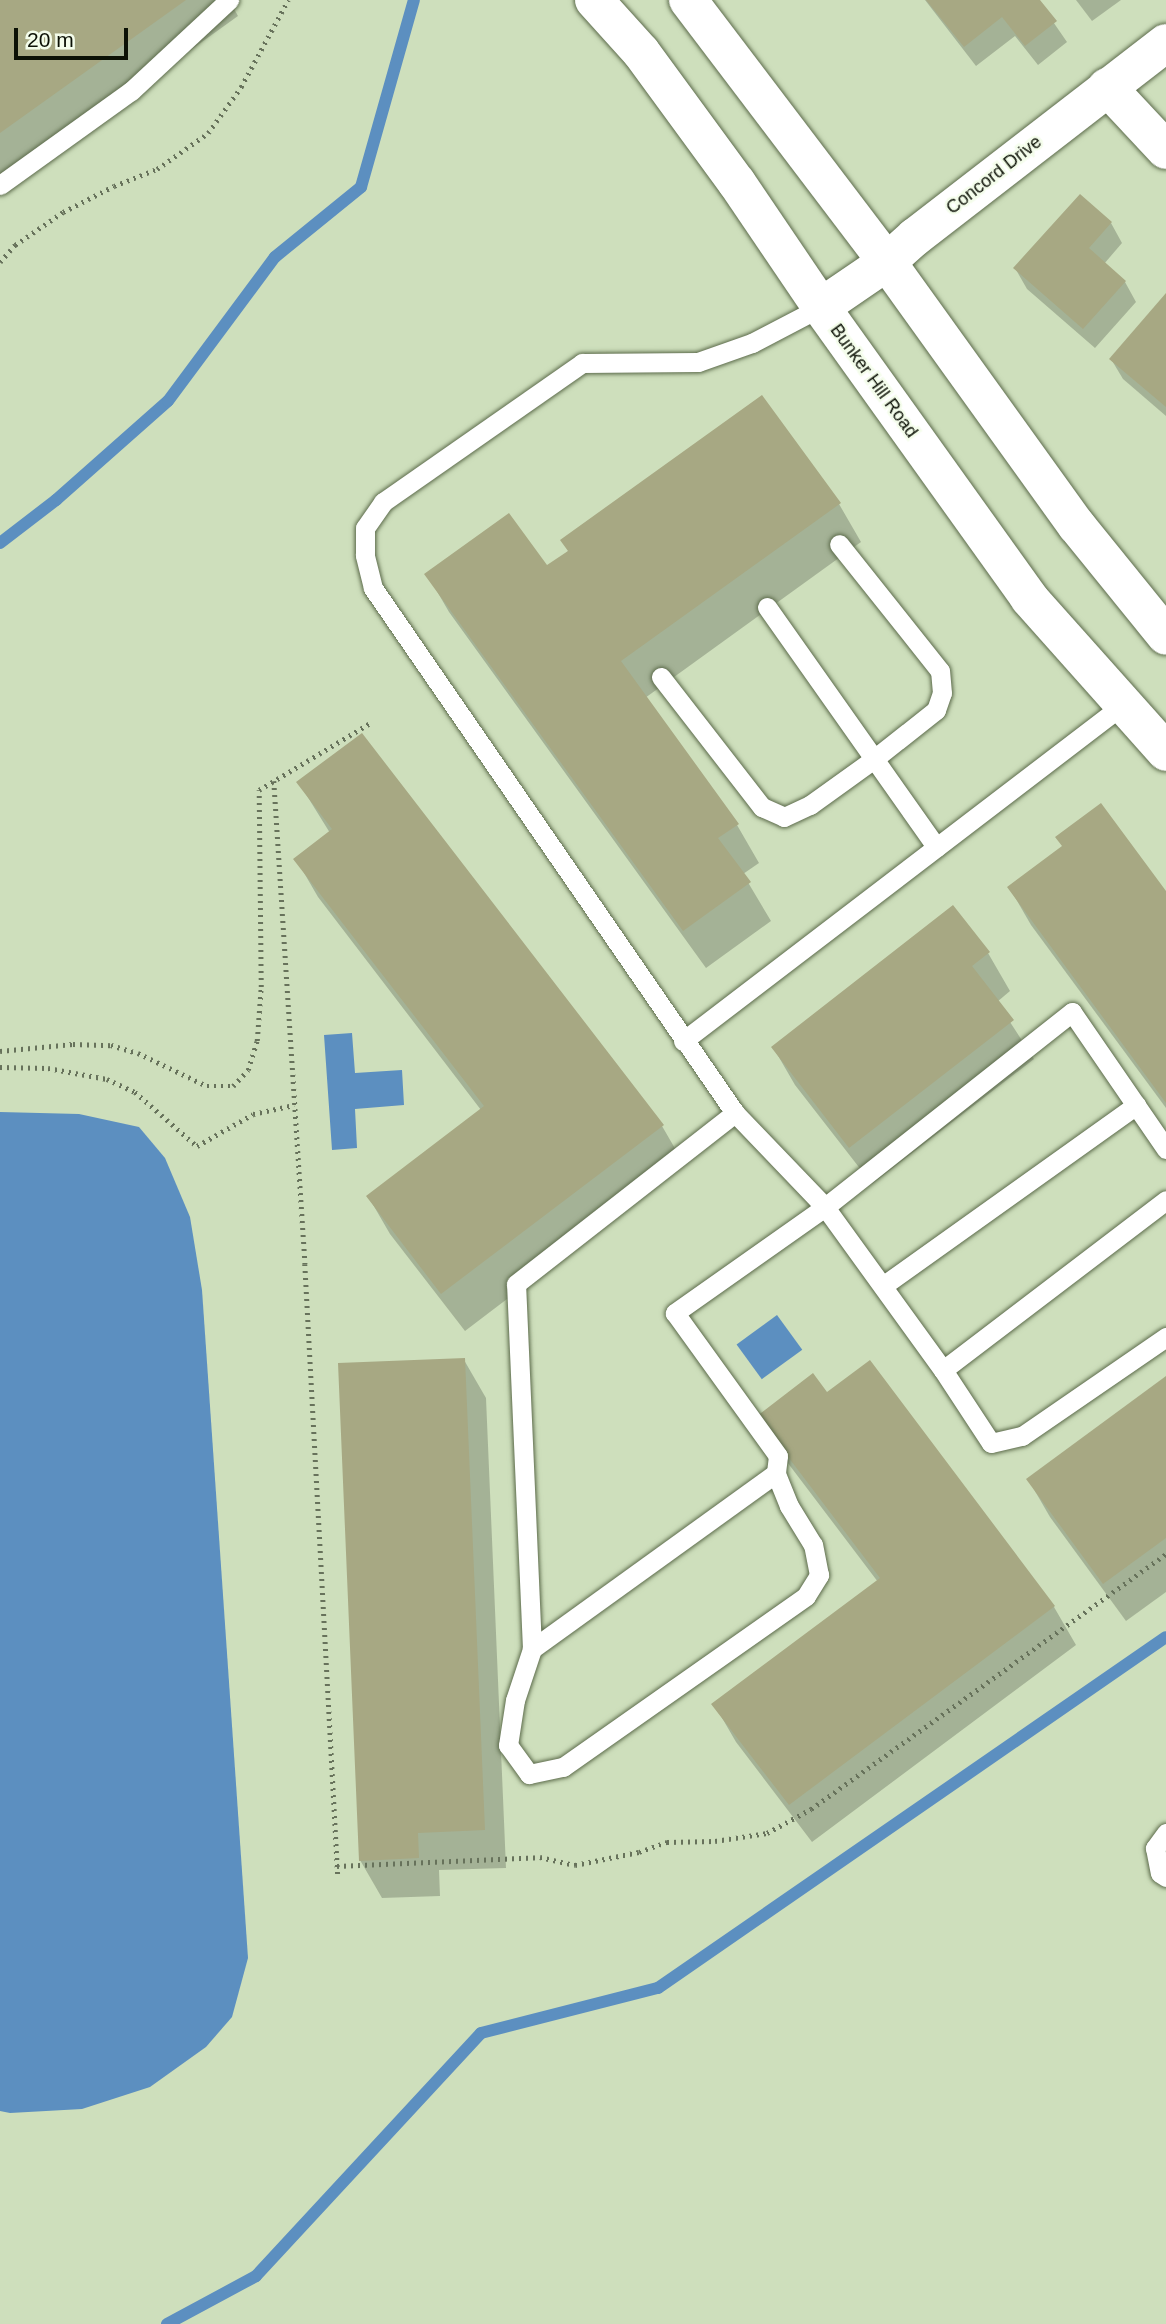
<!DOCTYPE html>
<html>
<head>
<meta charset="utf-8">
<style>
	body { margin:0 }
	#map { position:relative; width:1166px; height:2324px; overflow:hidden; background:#cedfbc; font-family:Arial,sans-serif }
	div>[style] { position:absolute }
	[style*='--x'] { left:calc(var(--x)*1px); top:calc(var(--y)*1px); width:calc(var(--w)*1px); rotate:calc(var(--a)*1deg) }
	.water>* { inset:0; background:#5c8fc0; transform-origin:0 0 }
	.shadow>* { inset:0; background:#0003 }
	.stream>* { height:12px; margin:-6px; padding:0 6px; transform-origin:6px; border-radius:6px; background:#5c8fc0 }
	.building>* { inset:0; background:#a7a883 }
	.path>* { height:4.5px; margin-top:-2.25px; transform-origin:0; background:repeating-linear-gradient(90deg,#67725b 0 2px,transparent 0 7px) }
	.roads { filter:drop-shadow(0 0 2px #5c6b4b) drop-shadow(0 0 2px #5c6b4b) }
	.service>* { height:19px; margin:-9.5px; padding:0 9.5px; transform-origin:9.5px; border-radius:9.5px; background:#fff }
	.minor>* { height:38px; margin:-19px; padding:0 19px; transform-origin:19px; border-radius:19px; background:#fff }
	.secondary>* { height:38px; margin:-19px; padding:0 19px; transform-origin:19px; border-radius:19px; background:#fff }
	span { translate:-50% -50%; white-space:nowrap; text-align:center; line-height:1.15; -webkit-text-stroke:5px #f4fdeb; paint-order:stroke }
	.street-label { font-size:18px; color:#0c1106 }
	.scale { position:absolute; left:14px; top:28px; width:114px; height:32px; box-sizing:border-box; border:4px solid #0c1106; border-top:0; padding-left:9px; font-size:21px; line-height:24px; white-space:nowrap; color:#0c1106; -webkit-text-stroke:5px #f4fdeb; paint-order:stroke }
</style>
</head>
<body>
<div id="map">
	<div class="water">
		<i style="clip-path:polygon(352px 1033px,355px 1073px,402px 1070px,404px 1105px,355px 1109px,357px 1148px,332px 1150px,324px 1035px)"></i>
		<i style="clip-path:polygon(0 1112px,79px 1114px,139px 1127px,165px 1158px,190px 1217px,202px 1290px,248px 1958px,232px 2017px,206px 2047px,150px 2087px,82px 2109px,10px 2113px,0 2111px)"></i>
		<i style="left:777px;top:1315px;width:43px;height:50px;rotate:54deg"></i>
	</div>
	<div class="shadow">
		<i style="clip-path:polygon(0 0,229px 0,238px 16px,0 187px)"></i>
		<i style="clip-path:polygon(925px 0,1038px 0,1067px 42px,1038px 65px,1015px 36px,976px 66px)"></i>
		<i style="clip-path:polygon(1076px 0,1121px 0,1092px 21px)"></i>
		<i style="clip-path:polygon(1111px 223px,1122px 243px,1104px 264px,1125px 282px,1136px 302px,1095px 348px,1027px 289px,1015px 268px)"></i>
		<i style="clip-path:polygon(1166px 296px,1166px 416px,1123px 379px,1111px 359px)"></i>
		<i style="clip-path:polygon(762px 397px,839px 504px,861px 542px,645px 698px,737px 825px,759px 863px,743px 874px,771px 921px,706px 968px,449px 612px,427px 574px,547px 568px)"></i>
		<i style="clip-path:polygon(299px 783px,662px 1126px,684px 1164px,465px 1331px,390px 1234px,368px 1196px,481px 1110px,318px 897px,296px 859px,330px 833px)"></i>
		<i style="clip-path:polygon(1009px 887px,1166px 893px,1166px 1108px,1031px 925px)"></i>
		<i style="clip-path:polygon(953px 908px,988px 953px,1010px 991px,997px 1002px,1034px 1059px,872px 1184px,795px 1085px,773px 1047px)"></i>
		<i style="clip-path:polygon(464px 1360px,486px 1398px,506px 1868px,439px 1870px,440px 1896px,382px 1898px,360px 1860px)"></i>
		<i style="clip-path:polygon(1166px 1378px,1166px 1592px,1126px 1621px,1050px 1517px,1028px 1479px)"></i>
		<i style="clip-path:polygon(827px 1395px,1054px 1607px,1076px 1645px,812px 1842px,736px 1742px,714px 1704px,878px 1582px,781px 1454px)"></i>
	</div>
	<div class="stream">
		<i style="--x:0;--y:543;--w:71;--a:-37.5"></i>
		<i style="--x:56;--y:500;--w:149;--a:-41.5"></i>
		<i style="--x:168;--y:401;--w:179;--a:-53.4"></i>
		<i style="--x:275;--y:257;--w:111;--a:-39.1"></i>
		<i style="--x:361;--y:187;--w:194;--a:-74.2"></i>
		<i style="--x:167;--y:2324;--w:101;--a:-28.3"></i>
		<i style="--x:256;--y:2276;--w:331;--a:-47.2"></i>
		<i style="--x:481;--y:2033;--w:183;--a:-14.3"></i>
		<i style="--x:658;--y:1988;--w:617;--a:-34.64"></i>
	</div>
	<div class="building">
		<i style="clip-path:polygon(0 0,186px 0,0 133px)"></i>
		<i style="clip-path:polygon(926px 0,1040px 0,1057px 21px,1025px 46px,1002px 17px,964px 47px)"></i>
		<i style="clip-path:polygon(1080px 194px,1112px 222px,1089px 248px,1126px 281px,1083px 329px,1013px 268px)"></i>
		<i style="clip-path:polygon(1166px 293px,1166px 407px,1109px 359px)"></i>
		<i style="clip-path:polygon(762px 395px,841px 503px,621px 661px,739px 824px,718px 838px,751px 882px,683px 931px,424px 574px,509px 513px,547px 565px,568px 551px,560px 540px)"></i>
		<i style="clip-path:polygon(362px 733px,664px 1125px,441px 1294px,366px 1196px,484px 1106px,293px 859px,332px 829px,296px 782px)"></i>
		<i style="clip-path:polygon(1101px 803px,1166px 891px,1166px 1103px,1007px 887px,1062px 846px,1055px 837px)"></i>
		<i style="clip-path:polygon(953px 905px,990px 952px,972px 966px,1014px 1020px,849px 1148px,771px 1047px)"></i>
		<i style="clip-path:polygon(465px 1358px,485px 1830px,418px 1833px,419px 1858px,359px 1861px,338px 1363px)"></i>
		<i style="clip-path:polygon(870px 1360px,1055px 1606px,789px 1805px,711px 1704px,880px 1578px,757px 1416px,813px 1373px,827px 1392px)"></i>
		<i style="clip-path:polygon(1166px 1376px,1166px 1538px,1103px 1584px,1026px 1479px)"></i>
	</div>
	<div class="path">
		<i style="--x:0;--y:262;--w:23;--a:-49"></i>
		<i style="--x:15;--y:245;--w:58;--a:-34.5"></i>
		<i style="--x:63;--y:212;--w:57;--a:-27"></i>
		<i style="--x:114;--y:186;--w:46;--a:-21.6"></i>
		<i style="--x:157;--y:169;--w:62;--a:-35.2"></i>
		<i style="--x:208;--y:133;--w:57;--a:-54.3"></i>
		<i style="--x:241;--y:87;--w:99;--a:-61.6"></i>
		<i style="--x:274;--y:781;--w:484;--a:86.3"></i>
		<i style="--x:305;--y:1264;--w:615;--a:86.92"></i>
		<i style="--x:0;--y:1051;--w:73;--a:-5.5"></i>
		<i style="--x:73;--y:1044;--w:38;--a:2"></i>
		<i style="--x:111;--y:1045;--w:28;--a:17"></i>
		<i style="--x:138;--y:1053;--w:76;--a:25.6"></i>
		<i style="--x:207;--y:1086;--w:26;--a:0"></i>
		<i style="--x:233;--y:1086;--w:22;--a:-47"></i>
		<i style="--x:248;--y:1070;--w:30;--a:-73"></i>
		<i style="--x:257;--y:1041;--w:54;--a:-85.8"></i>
		<i style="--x:261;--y:987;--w:197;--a:-90.6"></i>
		<i style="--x:259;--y:790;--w:130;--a:-31.1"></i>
		<i style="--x:0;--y:1067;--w:48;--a:1.2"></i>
		<i style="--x:48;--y:1068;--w:60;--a:10.6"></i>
		<i style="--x:107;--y:1079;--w:31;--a:25"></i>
		<i style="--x:135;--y:1092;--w:82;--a:41.1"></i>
		<i style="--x:197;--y:1146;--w:64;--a:-29.7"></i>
		<i style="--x:253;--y:1114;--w:42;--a:-12.4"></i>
		<i style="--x:337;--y:1866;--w:203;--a:-2.5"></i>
		<i style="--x:540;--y:1857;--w:36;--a:13"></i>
		<i style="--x:575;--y:1865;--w:65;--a:-11.5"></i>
		<i style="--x:639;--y:1852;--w:30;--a:-20"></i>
		<i style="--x:667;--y:1842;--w:48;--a:-1.2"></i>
		<i style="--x:715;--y:1841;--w:53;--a:-8.7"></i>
		<i style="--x:767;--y:1833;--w:50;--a:-28.6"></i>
		<i style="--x:811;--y:1809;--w:437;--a:-35.7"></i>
	</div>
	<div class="roads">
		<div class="service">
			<i style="--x:0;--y:185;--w:161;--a:-35.7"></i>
			<i style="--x:131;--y:91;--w:134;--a:-42.9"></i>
			<i style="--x:767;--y:607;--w:294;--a:54.8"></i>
			<i style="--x:661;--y:677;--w:165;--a:52.2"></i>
			<i style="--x:762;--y:807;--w:24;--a:24"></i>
			<i style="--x:784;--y:817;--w:29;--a:-25"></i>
			<i style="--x:810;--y:805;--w:79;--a:-35.7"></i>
			<i style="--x:874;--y:759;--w:79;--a:-38.3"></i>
			<i style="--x:936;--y:710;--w:18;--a:-71"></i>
			<i style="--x:942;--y:693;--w:22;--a:-95"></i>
			<i style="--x:940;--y:671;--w:162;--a:-128.5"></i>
			<i style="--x:683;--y:1041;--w:555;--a:-37.39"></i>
			<i style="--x:735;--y:1113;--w:130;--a:46.2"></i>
			<i style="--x:825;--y:1207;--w:184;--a:144.8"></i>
			<i style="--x:675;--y:1313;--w:176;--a:54.2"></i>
			<i style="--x:778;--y:1456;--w:17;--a:97"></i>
			<i style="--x:776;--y:1473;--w:301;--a:144.2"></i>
			<i style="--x:532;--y:1649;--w:365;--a:-92.5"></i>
			<i style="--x:516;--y:1284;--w:278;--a:-38"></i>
			<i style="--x:735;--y:1113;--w:638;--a:-124.59"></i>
			<i style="--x:373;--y:588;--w:34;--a:-104"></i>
			<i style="--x:365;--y:555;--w:27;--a:-90"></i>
			<i style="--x:365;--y:528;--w:32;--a:-55"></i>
			<i style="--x:383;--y:502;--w:243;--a:-34.9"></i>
			<i style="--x:582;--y:363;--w:116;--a:-0.5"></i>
			<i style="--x:698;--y:362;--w:57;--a:-19.4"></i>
			<i style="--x:752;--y:343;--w:78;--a:-27.6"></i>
			<i style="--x:1166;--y:1149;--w:166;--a:-124.5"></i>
			<i style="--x:1072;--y:1012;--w:315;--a:141.7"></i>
			<i style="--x:825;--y:1207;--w:201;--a:54.1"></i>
			<i style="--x:943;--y:1370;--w:280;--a:-37.3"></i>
			<i style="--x:884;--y:1285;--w:310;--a:-35.5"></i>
			<i style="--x:943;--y:1370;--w:87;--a:56.7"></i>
			<i style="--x:991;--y:1443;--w:32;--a:-13"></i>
			<i style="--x:1022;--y:1436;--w:175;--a:-34.5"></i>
			<i style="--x:532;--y:1649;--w:54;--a:108.4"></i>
			<i style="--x:515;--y:1700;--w:46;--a:98.8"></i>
			<i style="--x:508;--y:1745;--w:36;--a:54"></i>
			<i style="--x:529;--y:1774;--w:35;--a:-12"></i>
			<i style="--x:563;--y:1767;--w:297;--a:-35.1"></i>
			<i style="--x:806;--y:1596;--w:25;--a:-58"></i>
			<i style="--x:819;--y:1575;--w:31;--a:-101"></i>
			<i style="--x:813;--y:1545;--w:46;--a:-121.6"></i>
			<i style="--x:789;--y:1506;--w:35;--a:-112"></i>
			<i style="--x:1166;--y:1833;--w:19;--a:126"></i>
			<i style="--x:1155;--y:1848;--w:25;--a:79"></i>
			<i style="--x:1160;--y:1873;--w:7;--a:34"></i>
		</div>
		<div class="minor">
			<i style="--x:1107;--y:87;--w:86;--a:46.9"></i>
			<i style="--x:821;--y:307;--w:80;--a:-34.3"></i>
			<i style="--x:887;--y:262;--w:38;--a:-42"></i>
			<i style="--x:915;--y:237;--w:317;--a:-37.7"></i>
		</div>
		<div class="secondary">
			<i style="--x:594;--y:0;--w:70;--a:47.9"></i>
			<i style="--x:641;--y:52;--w:162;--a:53.8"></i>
			<i style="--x:737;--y:183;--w:150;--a:55.9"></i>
			<i style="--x:821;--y:307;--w:358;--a:54.4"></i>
			<i style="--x:1029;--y:598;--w:206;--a:48.3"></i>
			<i style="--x:688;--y:0;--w:329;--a:52.8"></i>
			<i style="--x:887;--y:262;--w:325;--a:54.3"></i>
			<i style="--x:1077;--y:526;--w:141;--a:51"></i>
		</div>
	</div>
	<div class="street-label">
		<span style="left:994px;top:175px;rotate:-38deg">Concord Drive</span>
		<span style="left:874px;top:381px;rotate:54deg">Bunker Hill Road</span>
	</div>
	<div class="scale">20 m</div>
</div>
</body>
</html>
